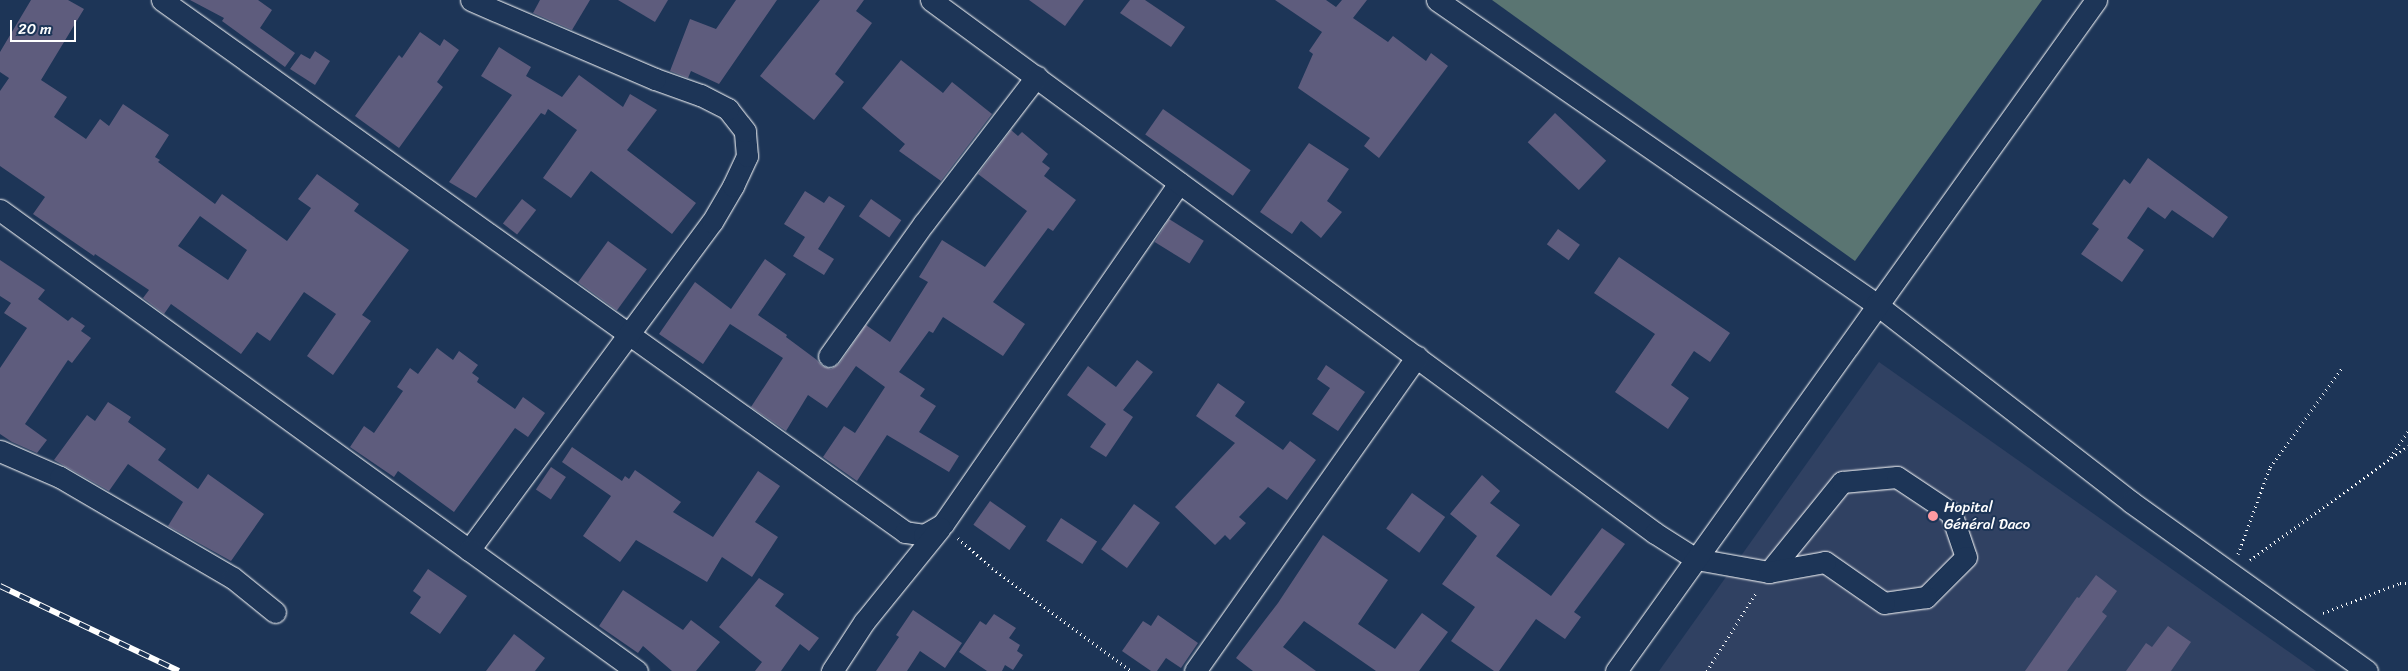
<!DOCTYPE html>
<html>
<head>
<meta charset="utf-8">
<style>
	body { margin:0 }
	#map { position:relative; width:2408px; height:671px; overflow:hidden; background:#1d3557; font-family:Sriracha,sans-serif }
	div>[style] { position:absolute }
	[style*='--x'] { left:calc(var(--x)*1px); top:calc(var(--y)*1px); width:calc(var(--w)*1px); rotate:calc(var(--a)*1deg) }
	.built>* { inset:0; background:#304162 }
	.green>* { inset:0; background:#5a7572 }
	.building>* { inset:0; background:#5e5c7d; transform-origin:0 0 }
	.path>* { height:3px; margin-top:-1.5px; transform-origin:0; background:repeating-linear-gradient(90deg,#fff 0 1px,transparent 0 5px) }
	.roads { filter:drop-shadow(0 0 1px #fff) drop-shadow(0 0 1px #fff) }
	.minor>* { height:21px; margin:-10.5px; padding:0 10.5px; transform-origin:10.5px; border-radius:10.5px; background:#1d3557 }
	.rail>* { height:5.5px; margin-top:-2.75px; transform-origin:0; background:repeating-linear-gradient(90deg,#1d3557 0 11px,#fff 0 22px); box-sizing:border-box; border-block:1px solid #fff }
	.dots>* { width:14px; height:14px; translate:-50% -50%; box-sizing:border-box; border:2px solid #1d3557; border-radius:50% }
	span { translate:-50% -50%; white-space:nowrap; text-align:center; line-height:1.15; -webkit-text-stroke:4px #1d3557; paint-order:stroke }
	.poi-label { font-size:15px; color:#fff }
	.left { translate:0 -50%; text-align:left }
	.scale { position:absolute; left:10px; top:20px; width:66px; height:22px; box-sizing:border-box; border:2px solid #fff; border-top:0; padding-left:6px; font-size:15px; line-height:18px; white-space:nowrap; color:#fff; -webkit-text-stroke:4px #1d3557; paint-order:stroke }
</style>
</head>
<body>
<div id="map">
	<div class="built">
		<i style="clip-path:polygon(1879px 362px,2316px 671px,1659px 671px)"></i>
	</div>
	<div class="green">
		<i style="clip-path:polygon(1492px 0,2042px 0,1855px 261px)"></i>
	</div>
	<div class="building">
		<i style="clip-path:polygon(evenodd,31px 0,68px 0,84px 9px,41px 80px,67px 97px,54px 117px,86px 139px,100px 119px,109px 126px,123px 104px,169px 135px,155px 157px,160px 160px,158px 162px,215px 204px,222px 194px,287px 241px,311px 208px,298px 199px,317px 174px,359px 204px,354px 211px,409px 250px,362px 315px,371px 321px,333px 375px,307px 356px,336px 314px,304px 292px,270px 341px,257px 332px,241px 354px,171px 304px,164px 314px,143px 298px,149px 290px,95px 254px,94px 256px,33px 214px,45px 197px,0 166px,0 91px,9px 78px,0 72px,0 52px,31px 0,200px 216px,247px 250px,228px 280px,178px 246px,200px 216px)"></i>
		<i style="clip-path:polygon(190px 0,258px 0,272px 10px,260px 28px,295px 53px,285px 67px,222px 21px,224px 18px)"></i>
		<i style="clip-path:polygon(540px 0,590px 0,572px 30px,533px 13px)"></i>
		<i style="clip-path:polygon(618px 0,668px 0,655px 22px)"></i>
		<i style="clip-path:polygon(736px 0,777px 0,719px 84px,691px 71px,688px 78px,670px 71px,690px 19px,716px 29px)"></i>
		<i style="clip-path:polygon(820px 0,864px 0,856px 11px,872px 23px,835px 74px,844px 82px,814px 120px,760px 76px)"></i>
		<i style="clip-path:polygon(1029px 0,1084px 0,1065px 26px)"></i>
		<i style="clip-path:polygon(1130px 0,1145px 0,1185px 27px,1171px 47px,1120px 13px)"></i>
		<i style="clip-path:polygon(1275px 0,1326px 0,1336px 7px,1342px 0,1367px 0,1353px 18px,1388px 42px,1393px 36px,1426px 61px,1431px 53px,1448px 66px,1379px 158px,1364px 146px,1370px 138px,1298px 88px,1313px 54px,1309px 51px,1322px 32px)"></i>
		<i style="clip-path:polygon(420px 32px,440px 46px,444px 39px,459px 50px,437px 82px,443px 87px,399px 148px,355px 116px,399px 55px,402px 58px)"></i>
		<i style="clip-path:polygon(499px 47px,531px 67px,526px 76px,562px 97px,579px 75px,623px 107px,630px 94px,657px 110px,627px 150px,696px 203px,672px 234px,591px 171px,571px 198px,543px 178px,577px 130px,548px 109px,545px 115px,541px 113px,476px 198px,449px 182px,512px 95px,481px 76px)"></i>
		<i style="clip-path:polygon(315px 51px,330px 61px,315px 85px,290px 69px,301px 54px,310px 59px)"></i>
		<i style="clip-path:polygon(901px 60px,943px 93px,952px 82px,992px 114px,941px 181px,899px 151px,905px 144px,862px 108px)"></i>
		<i style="left:1163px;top:109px;width:107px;height:31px;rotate:35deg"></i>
		<i style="left:1555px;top:113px;width:70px;height:40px;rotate:43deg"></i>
		<i style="clip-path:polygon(1011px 130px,1018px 136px,1022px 132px,1048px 154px,1042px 162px,1050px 168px,1044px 176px,1076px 200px,1053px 231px,1048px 228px,993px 302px,1025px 324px,1003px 356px,943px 317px,933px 333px,929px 331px,899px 372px,925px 389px,920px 396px,936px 406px,919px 432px,959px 456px,949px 472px,887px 435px,857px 481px,823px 457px,844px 426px,855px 433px,885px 387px,856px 366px,827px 408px,808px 395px,786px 431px,751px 407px,783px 358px,730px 324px,703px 364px,659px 334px,695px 282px,731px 309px,765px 259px,786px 274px,758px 315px,787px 335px,786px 337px,817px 360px,822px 366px,831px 369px,839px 364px,866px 325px,890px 342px,928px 282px,919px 277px,942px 240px,985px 267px,1027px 211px,978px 174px)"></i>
		<i style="clip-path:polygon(1309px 143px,1349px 169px,1327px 201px,1342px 212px,1321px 238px,1301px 221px,1292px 234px,1260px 212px)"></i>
		<i style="clip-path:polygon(2148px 158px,2228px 217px,2213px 238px,2172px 210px,2165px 219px,2148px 207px,2127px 238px,2144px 250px,2122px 282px,2081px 254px,2099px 229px,2092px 224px,2124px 179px,2130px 184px)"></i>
		<i style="clip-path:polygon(805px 191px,824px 203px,829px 196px,845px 206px,818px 249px,834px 259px,824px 275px,793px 256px,805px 237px,784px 224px)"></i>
		<i style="left:522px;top:199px;width:18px;height:31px;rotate:38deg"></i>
		<i style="left:871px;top:199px;width:37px;height:21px;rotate:35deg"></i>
		<i style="left:1169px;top:219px;width:41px;height:27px;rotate:32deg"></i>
		<i style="left:1558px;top:229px;width:27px;height:19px;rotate:36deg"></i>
		<i style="left:608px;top:241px;width:48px;height:51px;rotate:36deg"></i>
		<i style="clip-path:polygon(1619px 257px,1730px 333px,1710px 362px,1694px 351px,1671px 385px,1689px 398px,1668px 429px,1615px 392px,1655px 334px,1594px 293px)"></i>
		<i style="clip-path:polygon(0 260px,45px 290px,38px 299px,68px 321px,72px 317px,85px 326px,81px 331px,91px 338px,72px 363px,68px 360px,25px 424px,47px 440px,37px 453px,12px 442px,0 434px,0 368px,27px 328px,4px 313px,11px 303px,0 296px)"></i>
		<i style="clip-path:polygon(437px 348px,453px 360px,459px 351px,478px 365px,472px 373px,479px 378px,477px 382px,515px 409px,523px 397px,545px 413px,528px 437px,515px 428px,454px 512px,398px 471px,394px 477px,350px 447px,364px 426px,374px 433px,403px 391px,397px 387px,410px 368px,418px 374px)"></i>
		<i style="clip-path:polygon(1137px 360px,1153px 372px,1123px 410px,1133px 417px,1106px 457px,1090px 447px,1106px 424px,1067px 395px,1088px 366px,1116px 387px)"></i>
		<i style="clip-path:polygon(1326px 365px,1365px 392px,1338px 431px,1312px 414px,1330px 388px,1317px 379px)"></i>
		<i style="clip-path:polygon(1218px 383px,1245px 402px,1235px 416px,1283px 450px,1290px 441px,1316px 460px,1287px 500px,1268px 487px,1239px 517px,1246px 523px,1230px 540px,1225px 535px,1215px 545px,1175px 507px,1235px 443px,1196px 416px)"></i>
		<i style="clip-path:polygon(108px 402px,131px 417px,128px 422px,166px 449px,158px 460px,198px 489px,208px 474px,264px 514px,231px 561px,168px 526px,183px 502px,128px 464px,109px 491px,54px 460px,87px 415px,95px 421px)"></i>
		<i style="clip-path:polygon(572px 447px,622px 481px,625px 476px,629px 479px,635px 470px,681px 502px,673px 512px,713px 537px,758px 471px,780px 486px,755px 522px,778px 537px,752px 577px,722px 557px,707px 582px,636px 540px,620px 562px,583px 536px,611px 496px,562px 462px)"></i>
		<i style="left:551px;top:467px;width:18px;height:27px;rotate:34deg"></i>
		<i style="clip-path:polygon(1482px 475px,1500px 491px,1490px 503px,1520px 525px,1496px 556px,1551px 596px,1602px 528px,1625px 544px,1574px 612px,1581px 617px,1565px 639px,1536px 619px,1499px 671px,1494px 671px,1451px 641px,1475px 607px,1442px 584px,1477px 536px,1450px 514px)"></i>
		<i style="left:1412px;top:493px;width:41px;height:44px;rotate:36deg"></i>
		<i style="left:990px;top:501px;width:44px;height:29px;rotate:35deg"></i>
		<i style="left:1134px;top:504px;width:32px;height:56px;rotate:36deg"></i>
		<i style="left:1061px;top:518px;width:43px;height:27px;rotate:33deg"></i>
		<i style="clip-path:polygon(1323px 535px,1388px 580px,1358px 624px,1395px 649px,1422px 613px,1448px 632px,1419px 671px,1376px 671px,1304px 621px,1283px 647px,1316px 671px,1253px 671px,1236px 658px,1278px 603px)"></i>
		<i style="clip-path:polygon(428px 569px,467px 596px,440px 634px,410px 613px,421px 597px,413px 591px)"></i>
		<i style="clip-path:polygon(2096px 575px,2117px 591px,2102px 612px,2107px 616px,2067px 671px,2025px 671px,2077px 597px,2079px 598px)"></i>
		<i style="clip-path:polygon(759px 578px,784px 594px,775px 606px,819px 638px,809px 651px,800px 644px,781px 671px,755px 671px,762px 662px,719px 627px)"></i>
		<i style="clip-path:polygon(623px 590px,683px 630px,691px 620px,720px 642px,696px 671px,672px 671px,643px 646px,638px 653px,599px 626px)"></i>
		<i style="clip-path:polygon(913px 610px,962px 643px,945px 668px,920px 651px,907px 671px,876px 671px,899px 637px,896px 635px)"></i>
		<i style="clip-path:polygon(994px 614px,1016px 628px,1009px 638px,1020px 645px,1017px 651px,1023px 655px,1013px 670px,1005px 665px,1002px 671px,987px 671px,959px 652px,980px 621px,986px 625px)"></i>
		<i style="clip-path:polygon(1158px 615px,1198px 643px,1181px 668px,1166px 658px,1157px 671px,1151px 671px,1122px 651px,1143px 621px,1151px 626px)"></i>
		<i style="clip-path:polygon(2168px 626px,2191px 642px,2171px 671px,2126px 671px,2146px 643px,2152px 647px)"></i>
		<i style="clip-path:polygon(514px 634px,545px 658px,535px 671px,486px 671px)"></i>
	</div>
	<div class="path">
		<i style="--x:2390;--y:457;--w:32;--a:-55"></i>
		<i style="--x:958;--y:538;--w:45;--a:41.4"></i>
		<i style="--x:992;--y:568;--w:173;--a:36.5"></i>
		<i style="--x:2238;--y:554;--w:93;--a:-69.8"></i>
		<i style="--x:2270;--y:467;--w:124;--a:-53.9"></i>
		<i style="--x:2250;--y:560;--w:195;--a:-35.8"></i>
		<i style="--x:2323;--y:613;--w:83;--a:-21.3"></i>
		<i style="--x:2400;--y:583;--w:8;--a:0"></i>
		<i style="--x:1707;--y:671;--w:94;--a:-58"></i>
	</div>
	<div class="roads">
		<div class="minor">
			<i style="--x:162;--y:0;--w:914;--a:35.6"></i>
			<i style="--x:905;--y:532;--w:19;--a:9"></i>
			<i style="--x:924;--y:535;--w:22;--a:-30"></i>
			<i style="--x:943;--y:524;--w:415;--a:-55.3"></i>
			<i style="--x:931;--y:0;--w:899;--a:36.36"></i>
			<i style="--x:1655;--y:533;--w:49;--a:32.4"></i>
			<i style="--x:1696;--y:559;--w:74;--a:10.1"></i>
			<i style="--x:1769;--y:572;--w:116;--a:-51"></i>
			<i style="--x:1842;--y:482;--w:55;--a:-5.2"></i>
			<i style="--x:1897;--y:477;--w:65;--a:33.7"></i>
			<i style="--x:1951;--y:513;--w:46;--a:71.2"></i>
			<i style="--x:1966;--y:557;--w:57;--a:135"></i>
			<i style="--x:1926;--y:597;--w:42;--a:171.9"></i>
			<i style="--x:1884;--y:603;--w:72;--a:-145.2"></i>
			<i style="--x:1825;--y:562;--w:57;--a:169.9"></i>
			<i style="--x:1437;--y:0;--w:534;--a:34.7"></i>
			<i style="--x:1876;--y:304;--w:323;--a:37.8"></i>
			<i style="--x:2131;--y:502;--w:290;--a:35.6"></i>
			<i style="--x:0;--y:210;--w:579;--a:35.94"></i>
			<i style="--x:469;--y:550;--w:408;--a:-53.5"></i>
			<i style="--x:712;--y:222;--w:42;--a:-59.7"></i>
			<i style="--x:733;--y:186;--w:33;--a:-65"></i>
			<i style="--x:747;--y:156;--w:25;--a:-95"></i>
			<i style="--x:745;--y:131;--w:28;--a:-128"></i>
			<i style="--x:728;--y:109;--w:31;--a:-153"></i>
			<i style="--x:700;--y:95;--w:48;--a:-160.4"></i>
			<i style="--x:655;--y:79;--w:200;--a:-156.8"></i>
			<i style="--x:829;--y:356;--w:163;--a:-54.5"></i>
			<i style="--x:924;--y:223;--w:185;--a:-52.5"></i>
			<i style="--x:0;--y:451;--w:65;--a:23.4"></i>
			<i style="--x:60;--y:477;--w:200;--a:30.3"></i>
			<i style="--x:233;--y:578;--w:54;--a:39"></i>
			<i style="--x:469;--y:550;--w:207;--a:35.8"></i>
			<i style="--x:832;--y:671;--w:59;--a:-56.9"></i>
			<i style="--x:864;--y:622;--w:121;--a:-51"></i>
			<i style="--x:1195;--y:671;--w:385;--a:-54.8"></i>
			<i style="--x:1616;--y:671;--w:825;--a:-54.42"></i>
		</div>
	</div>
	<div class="rail">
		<i style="--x:0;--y:586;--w:198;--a:25.4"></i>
	</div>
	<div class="dots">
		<i style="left:1933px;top:516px;background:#ff9aa2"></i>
	</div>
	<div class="poi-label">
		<span class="left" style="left:1944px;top:516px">Hopital<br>Général Daco</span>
	</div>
	<div class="scale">20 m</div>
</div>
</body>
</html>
